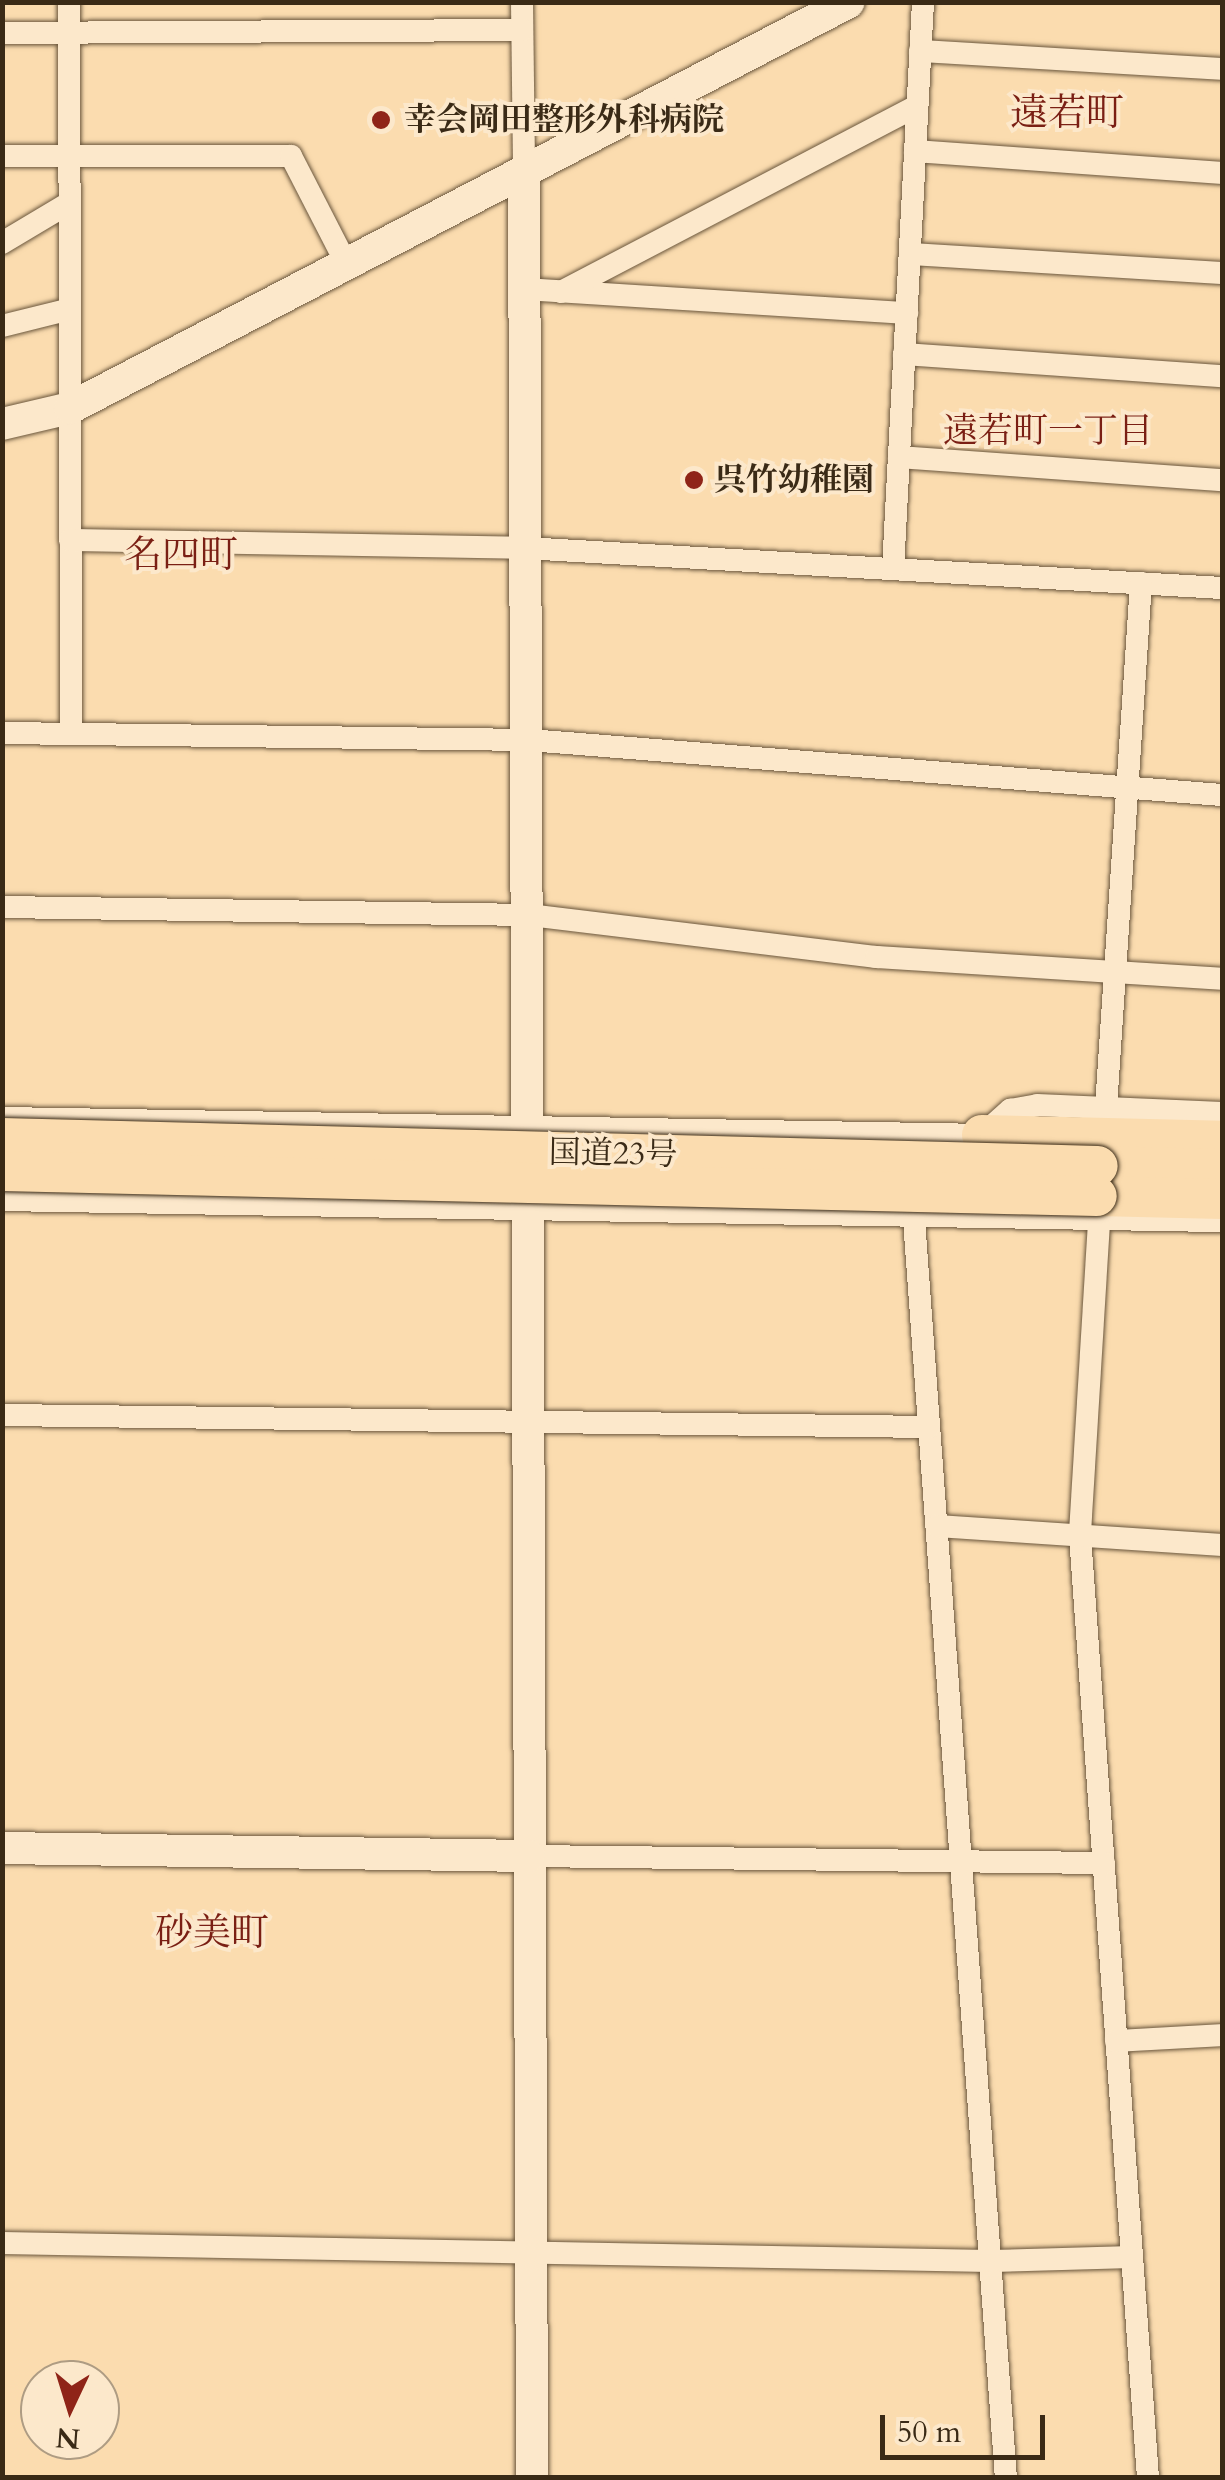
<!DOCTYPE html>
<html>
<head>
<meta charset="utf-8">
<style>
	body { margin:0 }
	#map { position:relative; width:1225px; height:2480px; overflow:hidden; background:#fbdcaf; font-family:Cardo,"Noto Serif JP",serif }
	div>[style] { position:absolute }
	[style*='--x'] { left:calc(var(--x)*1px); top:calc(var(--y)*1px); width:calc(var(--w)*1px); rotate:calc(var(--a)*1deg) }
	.roads { filter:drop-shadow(0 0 2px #6a563c) drop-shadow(0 0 2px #6a563c) }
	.street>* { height:22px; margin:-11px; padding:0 11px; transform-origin:11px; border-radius:11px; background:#fce8cb }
	.secondary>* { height:32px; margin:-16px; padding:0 16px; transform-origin:16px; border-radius:16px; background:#fce8cb }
	.highway>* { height:40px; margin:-20px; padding:0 20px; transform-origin:20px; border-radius:20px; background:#fbdcaf }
	.bridges { filter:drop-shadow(0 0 2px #3a2a16) drop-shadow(0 0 2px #3a2a16) }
	.highway-bridge>* { height:40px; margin:-20px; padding:0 20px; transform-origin:20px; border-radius:20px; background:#fbdcaf }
	.dots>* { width:28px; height:28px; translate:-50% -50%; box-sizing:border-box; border:5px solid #fce8cb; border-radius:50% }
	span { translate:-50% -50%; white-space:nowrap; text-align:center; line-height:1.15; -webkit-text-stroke:8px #fce8cb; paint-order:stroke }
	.poi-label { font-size:32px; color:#3a2a16; font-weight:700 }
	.left { translate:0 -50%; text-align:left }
	.street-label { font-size:32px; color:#3a2a16 }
	.neighbourhood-label { font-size:35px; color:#7a1f14 }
	.quarter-label { font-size:38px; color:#7a1f14 }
	.frame { position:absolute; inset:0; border:5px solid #3a2a16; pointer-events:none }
	.north { position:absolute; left:20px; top:2360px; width:100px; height:100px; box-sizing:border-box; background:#fce8cb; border:2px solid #ae9c83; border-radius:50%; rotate:184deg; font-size:28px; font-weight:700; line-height:40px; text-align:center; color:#3a2a16 }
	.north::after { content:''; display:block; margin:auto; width:35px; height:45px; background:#8f2418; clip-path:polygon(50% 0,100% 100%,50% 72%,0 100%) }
	.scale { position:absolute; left:880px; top:2415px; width:165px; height:45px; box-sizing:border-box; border:5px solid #3a2a16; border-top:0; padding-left:12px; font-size:30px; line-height:35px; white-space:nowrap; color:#3a2a16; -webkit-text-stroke:8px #fce8cb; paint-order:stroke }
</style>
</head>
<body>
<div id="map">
	<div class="roads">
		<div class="street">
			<i style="--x:69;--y:2;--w:732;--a:89.84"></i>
			<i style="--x:522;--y:2;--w:170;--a:89.3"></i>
			<i style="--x:2;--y:33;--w:520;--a:-0.33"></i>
			<i style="--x:920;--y:51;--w:303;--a:3.4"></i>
			<i style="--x:915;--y:151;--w:308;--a:4.1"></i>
			<i style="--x:2;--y:156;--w:289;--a:0"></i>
			<i style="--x:291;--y:156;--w:123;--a:62.8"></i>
			<i style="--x:2;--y:243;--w:78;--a:-30.8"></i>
			<i style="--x:910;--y:254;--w:313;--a:3.5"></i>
			<i style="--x:524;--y:289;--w:384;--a:3.6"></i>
			<i style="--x:561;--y:292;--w:402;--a:-27.6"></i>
			<i style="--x:2;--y:326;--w:70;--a:-14"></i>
			<i style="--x:904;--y:354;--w:319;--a:4"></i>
			<i style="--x:899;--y:457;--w:324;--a:4.1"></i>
			<i style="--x:70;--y:540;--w:454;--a:1"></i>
			<i style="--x:524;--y:548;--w:699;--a:3.28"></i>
			<i style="--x:893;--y:569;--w:568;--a:-86.97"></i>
			<i style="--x:2;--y:733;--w:527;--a:0.76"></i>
			<i style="--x:529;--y:740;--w:695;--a:4.54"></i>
			<i style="--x:2;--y:907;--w:527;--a:0.87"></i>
			<i style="--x:529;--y:915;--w:350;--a:6.9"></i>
			<i style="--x:876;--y:957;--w:347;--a:3.6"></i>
			<i style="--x:1106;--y:1107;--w:525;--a:-86.18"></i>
			<i style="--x:2;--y:1118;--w:980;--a:0.99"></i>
			<i style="--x:982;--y:1135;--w:38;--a:-42"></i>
			<i style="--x:1010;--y:1110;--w:27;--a:-10"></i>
			<i style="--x:1037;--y:1105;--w:185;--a:2.5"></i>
			<i style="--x:2;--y:1200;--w:1220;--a:0.99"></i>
			<i style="--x:914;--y:1220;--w:1261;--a:85.82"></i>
			<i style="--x:1099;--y:1222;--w:315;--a:93.5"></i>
			<i style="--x:1080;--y:1536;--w:944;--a:85.87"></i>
			<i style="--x:2;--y:1415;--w:927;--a:0.74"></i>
			<i style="--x:937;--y:1526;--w:286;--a:3.8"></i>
			<i style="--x:529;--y:1856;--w:575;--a:0.7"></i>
			<i style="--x:1116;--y:2041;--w:106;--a:-3.2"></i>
			<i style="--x:2;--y:2243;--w:988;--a:1.04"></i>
			<i style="--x:990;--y:2261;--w:142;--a:-1.6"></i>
		</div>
		<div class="secondary">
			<i style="--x:524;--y:172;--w:2306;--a:89.8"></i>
			<i style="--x:2;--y:424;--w:70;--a:-13.2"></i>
			<i style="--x:70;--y:408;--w:878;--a:-27.53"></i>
			<i style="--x:2;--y:1848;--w:527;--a:0.87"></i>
		</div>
		<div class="highway">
			<i style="--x:982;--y:1135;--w:240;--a:1.4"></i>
			<i style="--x:1098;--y:1166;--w:124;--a:1.4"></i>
			<i style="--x:1097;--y:1196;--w:125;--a:1.4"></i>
		</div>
	</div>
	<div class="bridges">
		<div class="highway-bridge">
			<i style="--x:2;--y:1138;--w:1096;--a:1.46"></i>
			<i style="--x:2;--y:1171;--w:1095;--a:1.31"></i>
		</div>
	</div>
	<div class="dots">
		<i style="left:381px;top:120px;background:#8f2418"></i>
		<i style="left:694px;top:480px;background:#8f2418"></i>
	</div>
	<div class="poi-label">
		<span class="left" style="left:404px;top:120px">幸会岡田整形外科病院</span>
		<span class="left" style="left:714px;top:480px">呉竹幼稚園</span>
	</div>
	<div class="street-label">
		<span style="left:613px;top:1154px;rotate:1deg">国道23号</span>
	</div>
	<div class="neighbourhood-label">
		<span style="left:1048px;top:431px">遠若町一丁目</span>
	</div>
	<div class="quarter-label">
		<span style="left:1067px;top:114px">遠若町</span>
		<span style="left:181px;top:556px">名四町</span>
		<span style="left:212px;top:1934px">砂美町</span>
	</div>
	<div class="frame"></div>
	<div class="north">N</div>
	<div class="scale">50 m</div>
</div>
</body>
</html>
